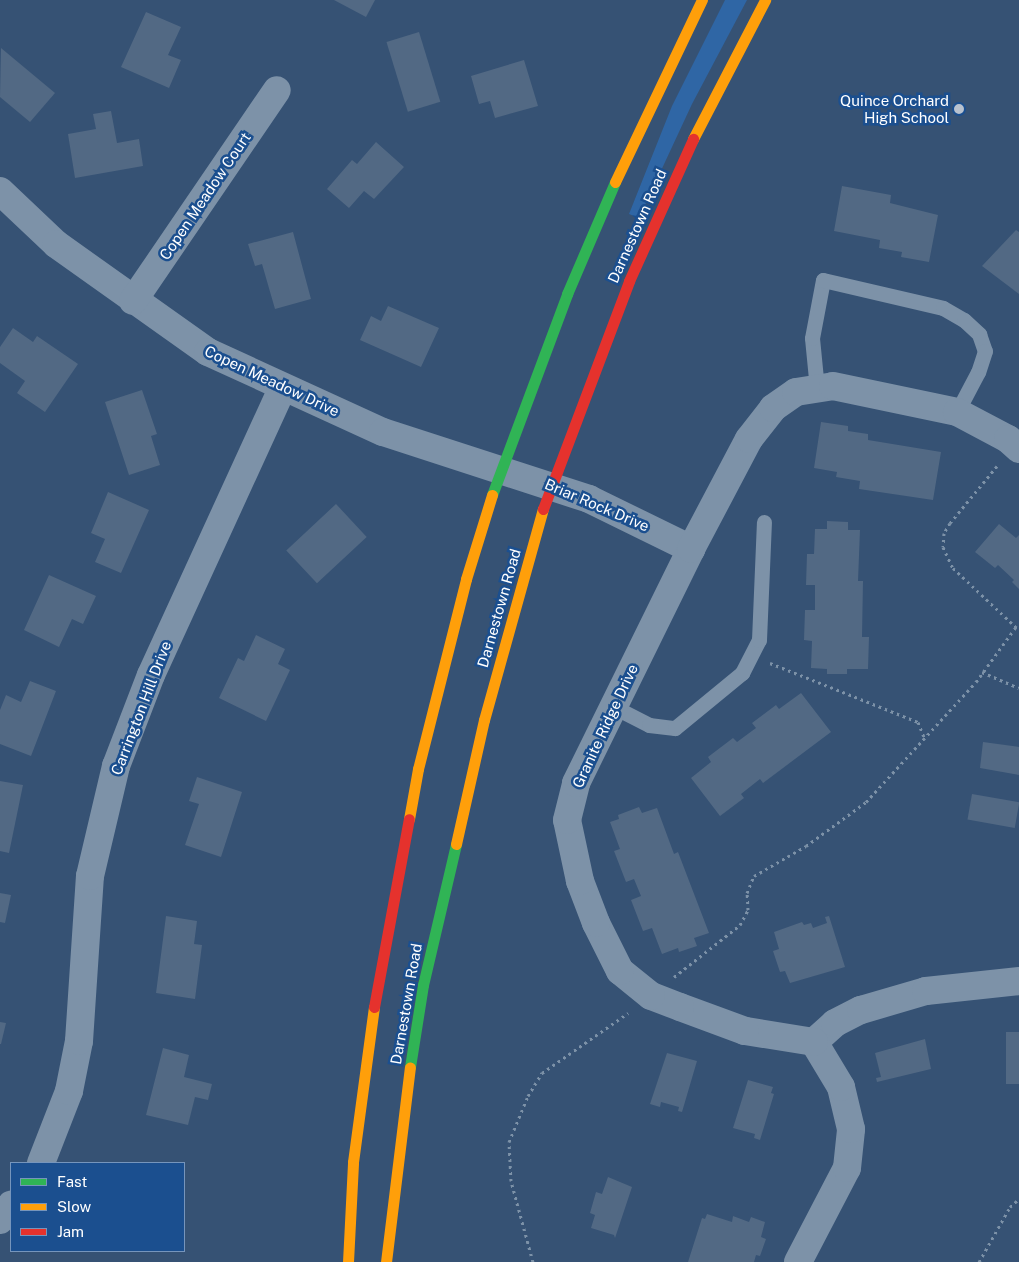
<!DOCTYPE html>
<html>
<head>
<meta charset="utf-8">
<style>
	body { margin:0 }
	#map { position:relative; width:1019px; height:1262px; overflow:hidden; background:#365274; font-family:"Public Sans",sans-serif }
	div>[style] { position:absolute }
	[style*='--x'] { left:calc(var(--x)*1px); top:calc(var(--y)*1px); width:calc(var(--w)*1px); rotate:calc(var(--a)*1deg) }
	.green>* { inset:0; background:#2f66a5 }
	.building>* { inset:0; background:#526984; transform-origin:0 0 }
	.path>* { height:3px; margin-top:-1.5px; transform-origin:0; background:repeating-linear-gradient(90deg,#7d92a8 0 2.5px,transparent 0 6.5px) }
	.lane>* { height:15px; margin:-7.5px; padding:0 7.5px; transform-origin:7.5px; border-radius:7.5px; background:#7d92a8 }
	.street>* { height:28px; margin:-14px; padding:0 14px; transform-origin:14px; border-radius:14px; background:#7d92a8 }
	.fast>* { height:11px; margin:-5.5px; padding:0 5.5px; transform-origin:5.5px; border-radius:5.5px; background:#30b455 }
	.slow>* { height:11px; margin:-5.5px; padding:0 5.5px; transform-origin:5.5px; border-radius:5.5px; background:#ff9f0a }
	.jam>* { height:11px; margin:-5.5px; padding:0 5.5px; transform-origin:5.5px; border-radius:5.5px; background:#e5322d }
	.dots>* { width:14px; height:14px; translate:-50% -50%; box-sizing:border-box; border:2px solid #1b4f8f; border-radius:50% }
	span { translate:-50% -50%; white-space:nowrap; text-align:center; line-height:1.15; -webkit-text-stroke:5px #1b4f8f; paint-order:stroke }
	.poi-label { font-size:15px; color:#fff }
	.right { translate:-100% -50%; text-align:right }
	.street-label { font-size:15px; color:#fff }
	.legend { position:absolute; left:10px; top:1162px; width:175px; height:90px; box-sizing:border-box; background:#1b4f8f; border:1px solid #7695bc; margin:0; padding:6px 9px; list-style:none; font-size:15px; color:#fff }
	.legend li { display:flex; align-items:center; gap:10px; height:25px }
	.legend b { width:25px; border:1px solid #7695bc }
</style>
</head>
<body>
<div id="map">
	<div class="green">
		<i style="clip-path:polygon(725px 0,747px 0,692px 104px,639px 218px,629px 214px,672px 106px)"></i>
	</div>
	<div class="building">
		<i style="clip-path:polygon(334px 0,375px 0,366px 17px)"></i>
		<i style="clip-path:polygon(146px 12px,181px 27px,168px 55px,181px 60px,169px 88px,121px 67px)"></i>
		<i style="left:419px;top:32px;width:73px;height:34px;rotate:73deg"></i>
		<i style="clip-path:polygon(1px 48px,55px 93px,30px 122px,0 97px)"></i>
		<i style="clip-path:polygon(524px 60px,538px 106px,495px 118px,490px 101px,479px 104px,471px 76px)"></i>
		<i style="clip-path:polygon(111px 111px,117px 143px,139px 139px,143px 166px,75px 178px,68px 134px,96px 129px,93px 114px)"></i>
		<i style="clip-path:polygon(376px 142px,404px 167px,374px 199px,364px 191px,349px 208px,327px 189px,352px 160px,357px 164px)"></i>
		<i style="clip-path:polygon(842px 186px,891px 195px,890px 203px,938px 215px,929px 262px,901px 257px,902px 252px,879px 248px,880px 240px,834px 231px)"></i>
		<i style="clip-path:polygon(1016px 230px,1019px 232px,1019px 294px,982px 266px)"></i>
		<i style="clip-path:polygon(293px 232px,311px 299px,275px 309px,262px 264px,255px 266px,248px 244px)"></i>
		<i style="clip-path:polygon(388px 306px,439px 328px,421px 367px,360px 340px,371px 316px,381px 321px)"></i>
		<i style="clip-path:polygon(13px 328px,33px 342px,37px 336px,78px 364px,45px 412px,17px 393px,25px 381px,0 363px,0 347px)"></i>
		<i style="clip-path:polygon(142px 390px,157px 434px,151px 436px,160px 465px,129px 475px,105px 402px)"></i>
		<i style="clip-path:polygon(821px 422px,848px 426px,848px 431px,868px 434px,868px 440px,941px 452px,933px 500px,859px 489px,860px 481px,836px 477px,837px 472px,814px 468px)"></i>
		<i style="clip-path:polygon(108px 492px,149px 510px,121px 573px,95px 562px,105px 539px,91px 533px)"></i>
		<i style="left:336px;top:504px;width:45px;height:68px;rotate:47deg"></i>
		<i style="clip-path:polygon(827px 521px,848px 522px,848px 530px,860px 530px,858px 581px,863px 581px,862px 637px,869px 637px,868px 669px,847px 669px,847px 674px,827px 674px,827px 669px,811px 668px,812px 641px,804px 640px,805px 610px,815px 610px,815px 585px,806px 585px,807px 554px,814px 554px,815px 529px,827px 529px)"></i>
		<i style="clip-path:polygon(999px 524px,1016px 538px,1019px 535px,1019px 589px,1012px 582px,1014px 580px,998px 565px,995px 568px,975px 552px)"></i>
		<i style="clip-path:polygon(49px 575px,96px 596px,83px 624px,72px 619px,59px 647px,24px 630px)"></i>
		<i style="clip-path:polygon(256px 635px,285px 649px,278px 664px,290px 670px,266px 721px,219px 698px,238px 658px,244px 661px)"></i>
		<i style="clip-path:polygon(30px 681px,56px 691px,31px 756px,0 744px,0 710px,6px 695px,21px 702px)"></i>
		<i style="clip-path:polygon(801px 693px,831px 732px,763px 783px,760px 779px,741px 794px,744px 798px,720px 816px,691px 778px,711px 762px,708px 757px,733px 738px,737px 742px,756px 728px,752px 723px,776px 705px,779px 709px)"></i>
		<i style="clip-path:polygon(983px 742px,1019px 747px,1019px 775px,980px 768px)"></i>
		<i style="clip-path:polygon(197px 777px,242px 792px,221px 857px,185px 845px,199px 804px,189px 801px)"></i>
		<i style="clip-path:polygon(0 781px,23px 785px,9px 853px,0 851px)"></i>
		<i style="left:972px;top:794px;width:48px;height:26px;rotate:10deg"></i>
		<i style="clip-path:polygon(639px 807px,642px 813px,657px 808px,674px 854px,678px 852px,709px 933px,694px 938px,697px 946px,679px 952px,678px 948px,662px 954px,652px 928px,643px 931px,631px 900px,641px 896px,634px 879px,626px 882px,614px 851px,620px 849px,610px 822px,619px 819px,618px 815px)"></i>
		<i style="clip-path:polygon(0 893px,11px 895px,5px 923px,0 922px)"></i>
		<i style="clip-path:polygon(166px 916px,197px 921px,194px 944px,202px 945px,195px 999px,156px 993px)"></i>
		<i style="clip-path:polygon(829px 916px,845px 967px,790px 983px,785px 971px,780px 972px,773px 951px,779px 949px,774px 932px,802px 922px,804px 925px,811px 923px,813px 928px,827px 923px,825px 917px)"></i>
		<i style="clip-path:polygon(0 1022px,6px 1023px,1px 1044px,0 1044px)"></i>
		<i style="left:1006px;top:1032px;width:13px;height:52px"></i>
		<i style="clip-path:polygon(925px 1039px,931px 1069px,877px 1082px,876px 1078px,881px 1077px,875px 1053px)"></i>
		<i style="clip-path:polygon(163px 1048px,189px 1055px,184px 1077px,212px 1084px,208px 1100px,195px 1097px,188px 1125px,146px 1115px)"></i>
		<i style="clip-path:polygon(667px 1053px,697px 1061px,682px 1112px,678px 1111px,679px 1107px,661px 1102px,660px 1107px,650px 1104px)"></i>
		<i style="clip-path:polygon(748px 1080px,773px 1087px,771px 1093px,774px 1094px,760px 1140px,754px 1138px,755px 1134px,733px 1128px)"></i>
		<i style="clip-path:polygon(608px 1177px,632px 1187px,615px 1238px,614px 1235px,591px 1228px,595px 1215px,590px 1213px,596px 1192px,602px 1194px)"></i>
		<i style="clip-path:polygon(707px 1214px,732px 1222px,733px 1216px,749px 1222px,751px 1217px,765px 1222px,761px 1237px,766px 1239px,760px 1256px,756px 1255px,754px 1262px,688px 1262px,702px 1218px,705px 1219px)"></i>
	</div>
	<div class="path">
		<i style="--x:997;--y:466;--w:74;--a:129.5"></i>
		<i style="--x:950;--y:523;--w:12;--a:121"></i>
		<i style="--x:944;--y:533;--w:14;--a:94"></i>
		<i style="--x:943;--y:547;--w:23;--a:65"></i>
		<i style="--x:953;--y:568;--w:91;--a:43.2"></i>
		<i style="--x:770;--y:663;--w:159;--a:21.7"></i>
		<i style="--x:918;--y:722;--w:18;--a:68"></i>
		<i style="--x:982;--y:672;--w:40;--a:23.4"></i>
		<i style="--x:674;--y:977;--w:84;--a:-38.2"></i>
		<i style="--x:740;--y:925;--w:17;--a:-62"></i>
		<i style="--x:748;--y:910;--w:17;--a:-93"></i>
		<i style="--x:747;--y:893;--w:18;--a:-68"></i>
		<i style="--x:754;--y:876;--w:60;--a:-30"></i>
		<i style="--x:806;--y:846;--w:74;--a:-36.3"></i>
		<i style="--x:866;--y:802;--w:163;--a:-47.5"></i>
		<i style="--x:976;--y:682;--w:68;--a:-54"></i>
		<i style="--x:533;--y:1262;--w:84;--a:-105.2"></i>
		<i style="--x:511;--y:1181;--w:39;--a:-93"></i>
		<i style="--x:509;--y:1142;--w:50;--a:-67.6"></i>
		<i style="--x:528;--y:1096;--w:27;--a:-59"></i>
		<i style="--x:542;--y:1073;--w:105;--a:-34.9"></i>
		<i style="--x:979;--y:1262;--w:63;--a:-60.6"></i>
		<i style="--x:1010;--y:1207;--w:12;--a:-42"></i>
	</div>
	<div class="lane">
		<i style="--x:817;--y:389;--w:51;--a:-95.6"></i>
		<i style="--x:812;--y:338;--w:59;--a:-79.3"></i>
		<i style="--x:823;--y:280;--w:123;--a:13.1"></i>
		<i style="--x:943;--y:308;--w:24;--a:30"></i>
		<i style="--x:964;--y:320;--w:21;--a:43"></i>
		<i style="--x:979;--y:334;--w:18;--a:71"></i>
		<i style="--x:985;--y:351;--w:22;--a:108"></i>
		<i style="--x:978;--y:372;--w:45;--a:117.7"></i>
		<i style="--x:614;--y:707;--w:39;--a:27"></i>
		<i style="--x:649;--y:725;--w:26;--a:7"></i>
		<i style="--x:675;--y:728;--w:87;--a:-39.4"></i>
		<i style="--x:742;--y:673;--w:37;--a:-63"></i>
		<i style="--x:759;--y:640;--w:118;--a:-87.6"></i>
	</div>
	<div class="street">
		<i style="--x:0;--y:191;--w:77;--a:43.4"></i>
		<i style="--x:56;--y:244;--w:186;--a:35.4"></i>
		<i style="--x:208;--y:352;--w:192;--a:24.6"></i>
		<i style="--x:383;--y:432;--w:217;--a:18"></i>
		<i style="--x:589;--y:499;--w:114;--a:26.1"></i>
		<i style="--x:133;--y:301;--w:255;--a:-55.7"></i>
		<i style="--x:814;--y:1042;--w:28;--a:-42"></i>
		<i style="--x:835;--y:1023;--w:29;--a:-27"></i>
		<i style="--x:861;--y:1010;--w:68;--a:-16.3"></i>
		<i style="--x:926;--y:991;--w:94;--a:-6.1"></i>
		<i style="--x:41;--y:1163;--w:77;--a:-68.7"></i>
		<i style="--x:69;--y:1091;--w:51;--a:-78.7"></i>
		<i style="--x:79;--y:1041;--w:165;--a:-86.2"></i>
		<i style="--x:90;--y:876;--w:113;--a:-76.7"></i>
		<i style="--x:116;--y:766;--w:97;--a:-69"></i>
		<i style="--x:151;--y:675;--w:315;--a:-65.4"></i>
		<i style="--x:0;--y:1220;--w:19;--a:-54"></i>
		<i style="--x:798;--y:1262;--w:106;--a:-62.5"></i>
		<i style="--x:847;--y:1168;--w:39;--a:-84"></i>
		<i style="--x:851;--y:1129;--w:43;--a:-103.4"></i>
		<i style="--x:841;--y:1087;--w:52;--a:-121"></i>
		<i style="--x:814;--y:1042;--w:70;--a:-170.9"></i>
		<i style="--x:745;--y:1031;--w:69;--a:-159.7"></i>
		<i style="--x:680;--y:1007;--w:31;--a:-159"></i>
		<i style="--x:651;--y:996;--w:40;--a:-141"></i>
		<i style="--x:620;--y:971;--w:54;--a:-116.6"></i>
		<i style="--x:596;--y:923;--w:45;--a:-110.9"></i>
		<i style="--x:580;--y:881;--w:62;--a:-102"></i>
		<i style="--x:567;--y:820;--w:38;--a:-76"></i>
		<i style="--x:576;--y:783;--w:261;--a:-63.8"></i>
		<i style="--x:691;--y:549;--w:124;--a:-62.2"></i>
		<i style="--x:749;--y:439;--w:39;--a:-52"></i>
		<i style="--x:773;--y:408;--w:28;--a:-35"></i>
		<i style="--x:796;--y:392;--w:37;--a:-9"></i>
		<i style="--x:833;--y:386;--w:127;--a:11.8"></i>
		<i style="--x:957;--y:412;--w:58;--a:27.9"></i>
		<i style="--x:1008;--y:439;--w:15;--a:42"></i>
	</div>
	<div class="fast">
		<i style="--x:492;--y:495;--w:215;--a:-69.5"></i>
		<i style="--x:567;--y:294;--w:122;--a:-66.8"></i>
		<i style="--x:410;--y:1067;--w:83;--a:-81"></i>
		<i style="--x:423;--y:985;--w:145;--a:-76.8"></i>
	</div>
	<div class="slow">
		<i style="--x:693;--y:139;--w:157;--a:-62.6"></i>
		<i style="--x:615;--y:182;--w:202;--a:-64.5"></i>
		<i style="--x:409;--y:819;--w:51;--a:-79.8"></i>
		<i style="--x:418;--y:769;--w:196;--a:-75.8"></i>
		<i style="--x:466;--y:579;--w:88;--a:-72.8"></i>
		<i style="--x:456;--y:844;--w:127;--a:-77.3"></i>
		<i style="--x:484;--y:720;--w:219;--a:-74.4"></i>
		<i style="--x:348;--y:1262;--w:100;--a:-87.1"></i>
		<i style="--x:353;--y:1162;--w:156;--a:-82.3"></i>
		<i style="--x:386;--y:1262;--w:196;--a:-83"></i>
	</div>
	<div class="jam">
		<i style="--x:543;--y:509;--w:244;--a:-69.3"></i>
		<i style="--x:629;--y:281;--w:156;--a:-65.7"></i>
		<i style="--x:374;--y:1007;--w:191;--a:-79.5"></i>
	</div>
	<div class="dots">
		<i style="left:959px;top:109px;background:#b9c2ce"></i>
	</div>
	<div class="poi-label">
		<span class="right" style="left:949px;top:109px">Quince Orchard<br>High School</span>
	</div>
	<div class="street-label">
		<span style="left:205px;top:196px;rotate:-56deg">Copen Meadow Court</span>
		<span style="left:637px;top:226px;rotate:-66deg">Darnestown Road</span>
		<span style="left:272px;top:381px;rotate:25deg">Copen Meadow Drive</span>
		<span style="left:597px;top:505px;rotate:23deg">Briar Rock Drive</span>
		<span style="left:499px;top:608px;rotate:-74deg">Darnestown Road</span>
		<span style="left:141px;top:708px;rotate:-69deg">Carrington Hill Drive</span>
		<span style="left:605px;top:726px;rotate:-65deg">Granite Ridge Drive</span>
		<span style="left:406px;top:1004px;rotate:-80deg">Darnestown Road</span>
	</div>
	<ul class="legend">
	<li><b style="height:6px;background:#30b455"></b>Fast</li>
	<li><b style="height:6px;background:#ff9f0a"></b>Slow</li>
	<li><b style="height:6px;background:#e5322d"></b>Jam</li>
	</ul>
</div>
</body>
</html>
